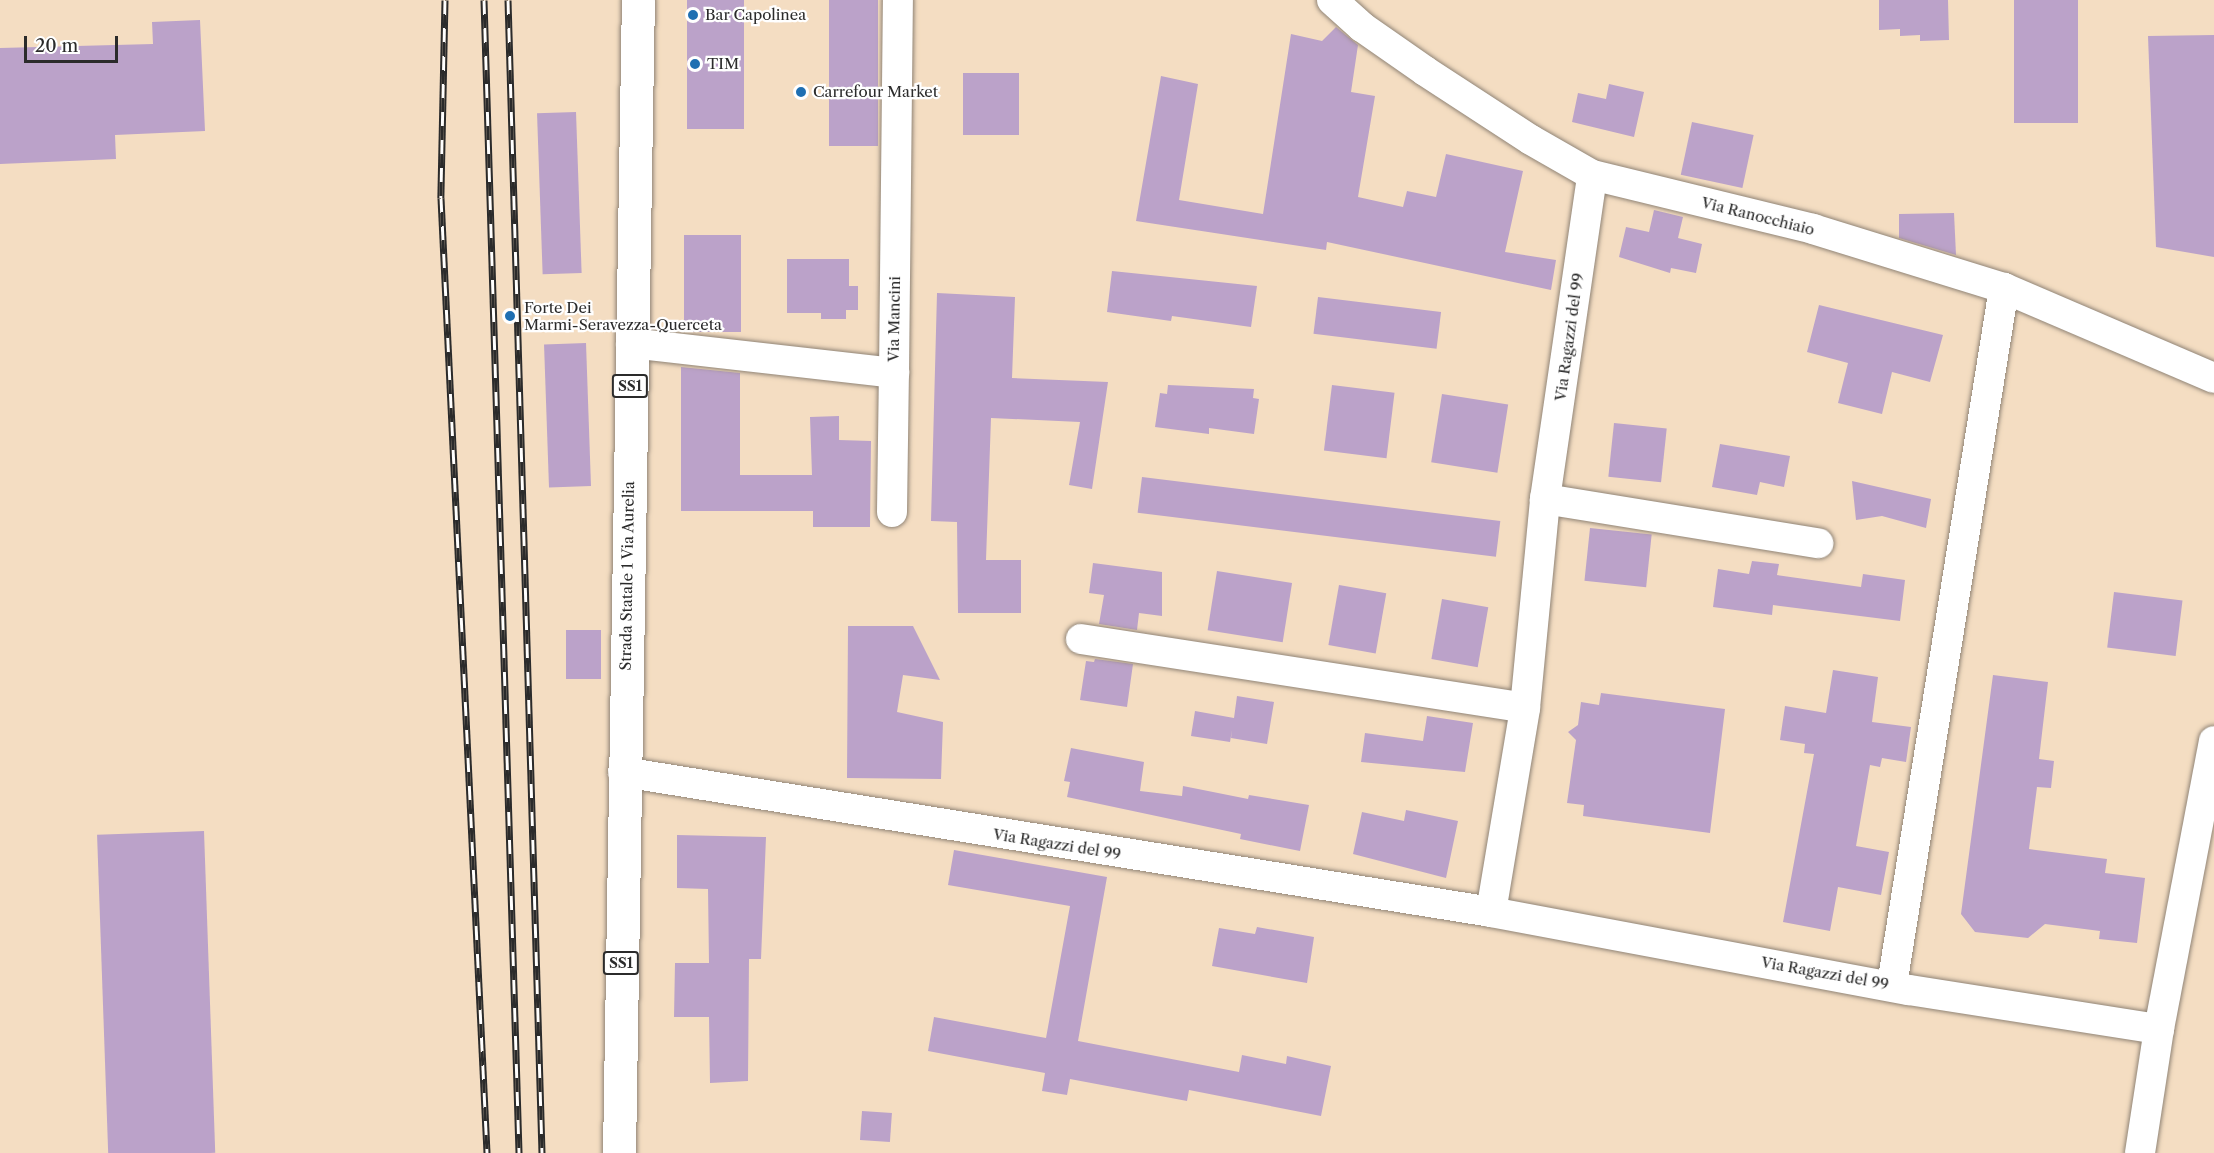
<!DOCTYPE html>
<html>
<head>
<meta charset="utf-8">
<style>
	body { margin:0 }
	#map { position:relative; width:2214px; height:1153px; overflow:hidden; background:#f4ddc2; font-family:"Libre Caslon Text",serif }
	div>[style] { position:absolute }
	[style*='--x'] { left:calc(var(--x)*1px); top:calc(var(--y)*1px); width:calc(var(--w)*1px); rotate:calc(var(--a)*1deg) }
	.building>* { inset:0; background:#bba2c9; transform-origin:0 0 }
	.roads { filter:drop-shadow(0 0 2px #908476) drop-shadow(0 0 2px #908476) }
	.minor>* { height:30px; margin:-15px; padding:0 15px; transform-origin:15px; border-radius:15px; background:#fff }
	.primary>* { height:33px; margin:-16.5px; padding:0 16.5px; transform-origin:16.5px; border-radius:16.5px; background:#fff }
	.rail>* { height:7px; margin-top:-3.5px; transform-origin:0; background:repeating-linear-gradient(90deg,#fff 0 14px,#2b2b2b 0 28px); box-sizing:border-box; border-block:2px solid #2b2b2b }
	.dots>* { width:16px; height:16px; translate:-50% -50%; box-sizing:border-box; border:3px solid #fff; border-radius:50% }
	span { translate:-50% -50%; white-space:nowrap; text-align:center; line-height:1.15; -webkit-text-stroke:4.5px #fff; paint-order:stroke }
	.shield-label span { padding:2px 4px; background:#fff; border:2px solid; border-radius:4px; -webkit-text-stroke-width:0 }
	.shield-label { font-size:14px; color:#2b2b2b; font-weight:700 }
	.poi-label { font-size:15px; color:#2b2b2b }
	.left { translate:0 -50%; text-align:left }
	.street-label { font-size:15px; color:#2b2b2b }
	.scale { position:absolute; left:24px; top:36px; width:94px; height:27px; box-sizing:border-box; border:3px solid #2b2b2b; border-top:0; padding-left:8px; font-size:18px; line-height:21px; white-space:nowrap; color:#2b2b2b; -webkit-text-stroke:4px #fff; paint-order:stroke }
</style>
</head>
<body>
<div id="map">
	<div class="building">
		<i style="left:687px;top:0;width:57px;height:129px"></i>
		<i style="left:829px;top:0;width:49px;height:146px"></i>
		<i style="clip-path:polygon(1879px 0,1948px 0,1949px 40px,1920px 41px,1920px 35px,1900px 36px,1900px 29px,1879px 30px)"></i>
		<i style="left:2014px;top:0;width:64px;height:123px"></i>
		<i style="clip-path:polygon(200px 20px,205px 131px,115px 135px,116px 159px,0 164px,0 48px,153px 44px,152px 22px)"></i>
		<i style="clip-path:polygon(1336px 27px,1358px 45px,1351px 92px,1375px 96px,1358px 197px,1403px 207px,1407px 191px,1436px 197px,1446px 154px,1523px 171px,1505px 252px,1556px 260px,1551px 290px,1327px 242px,1326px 250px,1136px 221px,1161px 76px,1198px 84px,1179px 200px,1263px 214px,1291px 34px,1322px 41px)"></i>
		<i style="clip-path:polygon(2214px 35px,2214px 257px,2156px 247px,2148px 36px)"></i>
		<i style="left:963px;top:73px;width:56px;height:62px"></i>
		<i style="clip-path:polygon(1609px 84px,1644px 92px,1634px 137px,1572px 122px,1578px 93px,1606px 99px)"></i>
		<i style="left:576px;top:112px;width:161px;height:39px;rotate:88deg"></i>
		<i style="left:1692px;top:122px;width:63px;height:54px;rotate:12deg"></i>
		<i style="clip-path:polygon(1654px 210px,1683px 217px,1678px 238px,1702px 244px,1696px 273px,1671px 268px,1670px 273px,1619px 257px,1626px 227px,1649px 232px)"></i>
		<i style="clip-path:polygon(1954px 213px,1956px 255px,1899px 238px,1899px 214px)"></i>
		<i style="left:684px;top:235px;width:57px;height:97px"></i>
		<i style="clip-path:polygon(787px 259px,849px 259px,849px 286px,858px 286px,858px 310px,846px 310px,846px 319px,821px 319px,821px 313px,787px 313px)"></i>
		<i style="clip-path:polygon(1112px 271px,1257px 286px,1251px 327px,1172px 316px,1171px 321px,1107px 312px)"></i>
		<i style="clip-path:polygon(937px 293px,1015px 297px,1012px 378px,1108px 382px,1092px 489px,1069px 485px,1080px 422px,991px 418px,986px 560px,1021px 560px,1021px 613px,958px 613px,957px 522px,931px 521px)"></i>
		<i style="left:1318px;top:297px;width:124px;height:37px;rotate:7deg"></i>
		<i style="clip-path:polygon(1819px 305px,1943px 335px,1930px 382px,1892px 372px,1882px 414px,1838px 403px,1848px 363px,1807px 352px)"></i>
		<i style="left:586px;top:343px;width:143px;height:42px;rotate:88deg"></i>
		<i style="clip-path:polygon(681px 367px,740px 373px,740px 475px,812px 475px,810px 417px,839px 416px,839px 440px,871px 441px,870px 527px,813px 527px,813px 511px,681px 511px)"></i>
		<i style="clip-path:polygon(1168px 385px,1254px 389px,1253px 398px,1259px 399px,1254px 434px,1209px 428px,1209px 434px,1155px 427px,1160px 393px,1167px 394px)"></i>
		<i style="left:1332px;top:385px;width:63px;height:66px;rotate:7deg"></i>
		<i style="left:1442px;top:394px;width:67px;height:69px;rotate:9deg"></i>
		<i style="left:1614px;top:423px;width:53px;height:54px;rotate:6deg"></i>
		<i style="clip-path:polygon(1720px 444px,1790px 456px,1784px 487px,1760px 482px,1757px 495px,1712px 487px)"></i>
		<i style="left:1142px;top:477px;width:361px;height:36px;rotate:7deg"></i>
		<i style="clip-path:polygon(1852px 481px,1931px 499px,1926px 528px,1882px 516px,1856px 520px)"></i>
		<i style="left:1590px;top:528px;width:62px;height:53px;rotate:6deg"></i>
		<i style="clip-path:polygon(1752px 561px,1779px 564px,1777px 575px,1861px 587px,1863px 574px,1905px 580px,1900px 621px,1773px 605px,1772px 615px,1713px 607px,1718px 569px,1749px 574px)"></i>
		<i style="clip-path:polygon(1093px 563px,1162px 572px,1162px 616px,1139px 613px,1137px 630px,1099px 624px,1104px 595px,1089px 593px)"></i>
		<i style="left:1217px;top:571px;width:76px;height:60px;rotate:9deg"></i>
		<i style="left:1339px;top:585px;width:48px;height:61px;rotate:10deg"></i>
		<i style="left:2114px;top:592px;width:69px;height:56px;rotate:7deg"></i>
		<i style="left:1442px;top:599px;width:47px;height:61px;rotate:10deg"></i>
		<i style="clip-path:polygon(848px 626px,913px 626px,940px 680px,903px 675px,897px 712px,943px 722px,941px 779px,847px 778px)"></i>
		<i style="left:601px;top:630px;width:49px;height:35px;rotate:90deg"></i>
		<i style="clip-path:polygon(1095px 659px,1133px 664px,1127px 707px,1080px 700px,1086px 661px,1094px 662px)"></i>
		<i style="clip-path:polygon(1833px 670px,1878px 677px,1872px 722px,1911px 727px,1906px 762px,1882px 758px,1880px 767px,1870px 765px,1856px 846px,1889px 852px,1881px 895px,1838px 887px,1830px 931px,1783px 922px,1814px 754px,1804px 753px,1805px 744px,1780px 740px,1785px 706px,1826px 713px)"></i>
		<i style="clip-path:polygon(1993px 675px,2048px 682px,2039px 759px,2054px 761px,2051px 788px,2037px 787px,2029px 849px,2107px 859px,2105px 873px,2145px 878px,2137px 943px,2099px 939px,2100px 931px,2045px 924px,2028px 938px,1975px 932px,1961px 914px)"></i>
		<i style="clip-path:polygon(1601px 693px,1725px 709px,1710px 833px,1583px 816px,1584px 805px,1567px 803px,1576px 740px,1568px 732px,1578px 725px,1581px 702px,1599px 705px)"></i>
		<i style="clip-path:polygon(1237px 696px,1274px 702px,1267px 744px,1231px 738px,1232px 730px,1230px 742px,1191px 736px,1195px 711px,1234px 718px)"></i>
		<i style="clip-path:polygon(1427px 716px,1473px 723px,1465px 772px,1361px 762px,1365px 733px,1423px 741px)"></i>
		<i style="clip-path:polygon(1071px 748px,1144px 762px,1140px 791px,1182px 796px,1183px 786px,1248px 799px,1249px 795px,1309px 805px,1300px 851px,1240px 839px,1241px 834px,1067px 797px,1070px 782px,1064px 781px)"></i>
		<i style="clip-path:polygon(1406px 810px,1458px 821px,1446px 878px,1353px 854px,1362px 812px,1404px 821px)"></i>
		<i style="left:204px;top:831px;width:322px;height:107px;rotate:88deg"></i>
		<i style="clip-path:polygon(677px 835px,766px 837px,761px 959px,749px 959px,748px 1081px,710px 1083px,709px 1017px,674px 1017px,675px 963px,709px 963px,708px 889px,677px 888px)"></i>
		<i style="clip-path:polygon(954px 850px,1107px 877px,1078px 1041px,1239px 1072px,1242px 1055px,1286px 1064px,1287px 1056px,1331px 1066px,1321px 1116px,1189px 1090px,1187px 1101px,1070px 1079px,1067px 1095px,1042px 1091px,1045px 1073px,928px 1051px,934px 1017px,1046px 1038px,1070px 906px,948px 885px)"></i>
		<i style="clip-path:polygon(1257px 927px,1314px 937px,1307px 983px,1212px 966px,1219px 928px,1255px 934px)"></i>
		<i style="left:862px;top:1111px;width:30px;height:29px;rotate:4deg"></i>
	</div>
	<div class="roads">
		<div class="minor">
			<i style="--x:1332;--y:0;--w:40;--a:42"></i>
			<i style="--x:1362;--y:27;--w:77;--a:34.9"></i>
			<i style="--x:1425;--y:71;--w:126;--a:33.1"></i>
			<i style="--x:1531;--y:140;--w:70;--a:29.8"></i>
			<i style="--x:1592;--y:175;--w:228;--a:13.7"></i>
			<i style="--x:1813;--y:229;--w:200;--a:17.2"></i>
			<i style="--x:2004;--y:288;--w:228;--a:23.2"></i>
			<i style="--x:631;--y:343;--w:265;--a:6.5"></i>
			<i style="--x:894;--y:373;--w:373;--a:-89.4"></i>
			<i style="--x:1545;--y:499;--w:277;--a:9.2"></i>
			<i style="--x:892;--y:512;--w:139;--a:-89.2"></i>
			<i style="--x:1081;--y:639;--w:449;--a:8.8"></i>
			<i style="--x:623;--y:772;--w:879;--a:9.16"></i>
			<i style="--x:1491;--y:912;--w:425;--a:10.6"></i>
			<i style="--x:1909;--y:990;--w:253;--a:8.9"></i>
			<i style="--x:1491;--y:912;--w:207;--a:-80.5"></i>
			<i style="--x:1525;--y:708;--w:210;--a:-84.5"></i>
			<i style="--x:1545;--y:499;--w:327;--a:-81.7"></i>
			<i style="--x:1892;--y:985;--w:706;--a:-80.87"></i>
			<i style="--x:2140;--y:1153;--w:125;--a:-81.3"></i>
			<i style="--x:2159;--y:1029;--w:293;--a:-79.2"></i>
		</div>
		<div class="primary">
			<i style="--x:619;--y:1153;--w:1153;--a:-89.06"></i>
		</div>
	</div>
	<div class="rail">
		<i style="--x:445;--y:0;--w:198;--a:91.2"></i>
		<i style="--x:441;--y:198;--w:956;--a:87.24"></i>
		<i style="--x:484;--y:0;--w:1154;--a:88.26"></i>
		<i style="--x:508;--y:0;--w:1154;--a:88.31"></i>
	</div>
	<div class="dots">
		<i style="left:693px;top:15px;background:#1f6fb2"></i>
		<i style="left:695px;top:64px;background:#1f6fb2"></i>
		<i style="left:801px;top:92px;background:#1f6fb2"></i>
		<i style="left:510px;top:316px;background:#1f6fb2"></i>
	</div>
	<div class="shield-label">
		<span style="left:630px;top:386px">SS1</span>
		<span style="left:621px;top:963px">SS1</span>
	</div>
	<div class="poi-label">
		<span class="left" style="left:705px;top:15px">Bar Capolinea</span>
		<span class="left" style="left:707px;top:64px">TIM</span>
		<span class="left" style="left:813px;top:92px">Carrefour Market</span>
		<span class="left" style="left:524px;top:316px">Forte Dei<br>Marmi-Seravezza-Querceta</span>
	</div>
	<div class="street-label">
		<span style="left:1758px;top:216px;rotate:14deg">Via Ranocchiaio</span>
		<span style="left:894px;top:319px;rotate:-89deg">Via Mancini</span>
		<span style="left:1569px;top:337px;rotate:-82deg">Via Ragazzi del 99</span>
		<span style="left:627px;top:576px;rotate:-89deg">Strada Statale 1 Via Aurelia</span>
		<span style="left:1057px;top:844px;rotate:9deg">Via Ragazzi del 99</span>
		<span style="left:1825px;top:973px;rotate:10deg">Via Ragazzi del 99</span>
	</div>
	<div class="scale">20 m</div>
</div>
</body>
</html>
